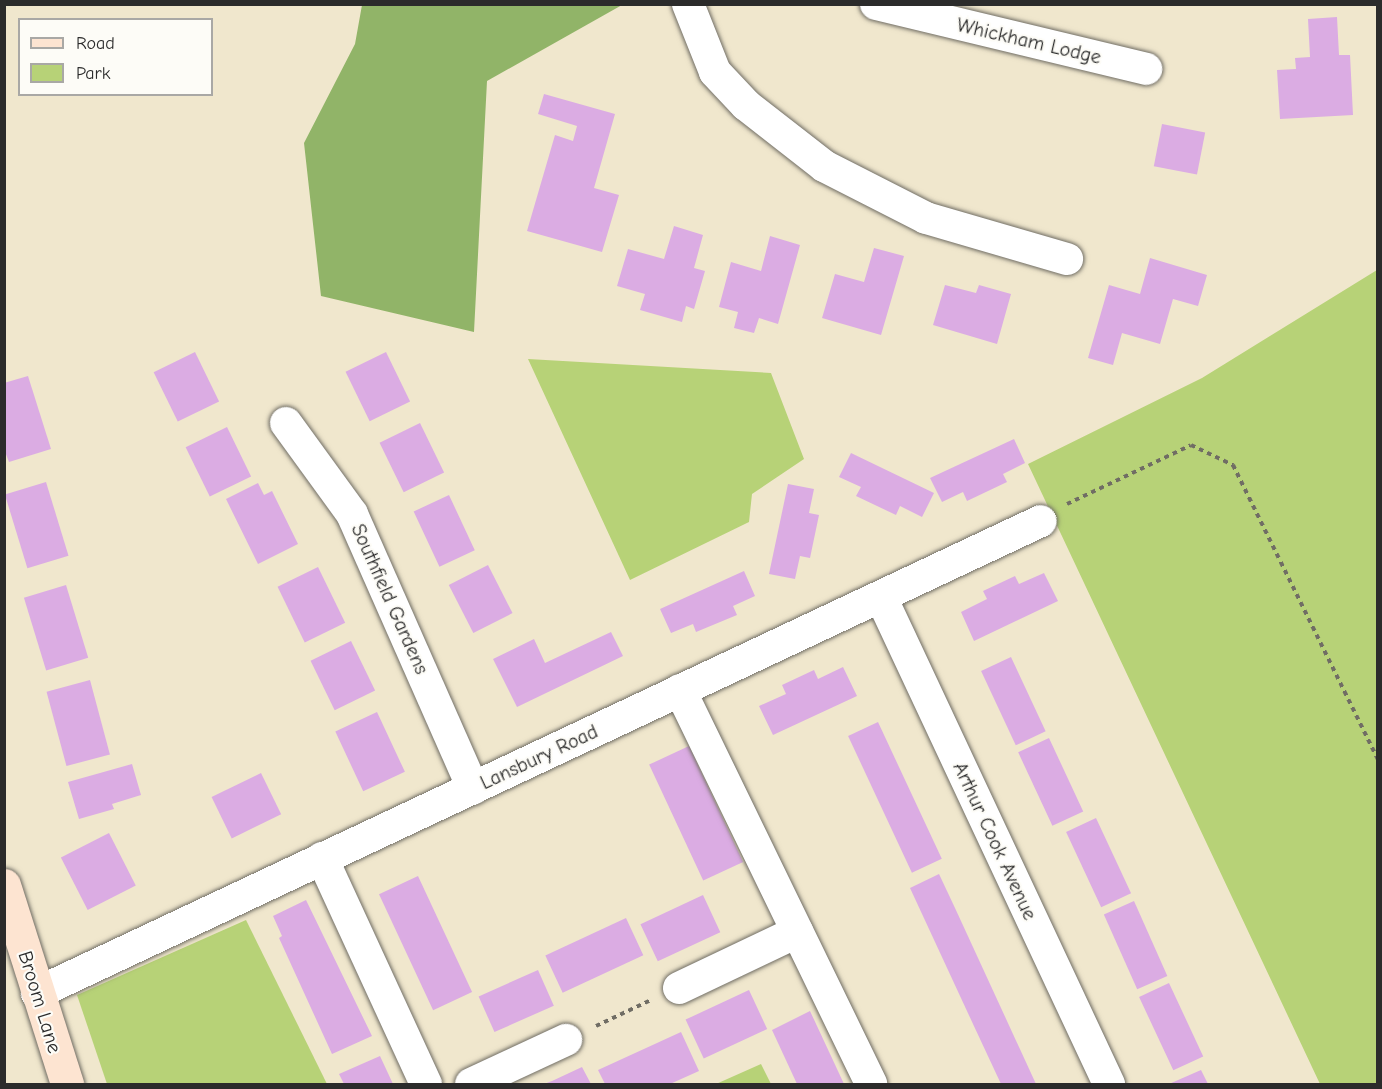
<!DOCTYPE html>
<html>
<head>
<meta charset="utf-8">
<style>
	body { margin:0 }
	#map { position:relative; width:1382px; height:1089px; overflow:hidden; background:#f0e7cd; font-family:"Comic Neue",sans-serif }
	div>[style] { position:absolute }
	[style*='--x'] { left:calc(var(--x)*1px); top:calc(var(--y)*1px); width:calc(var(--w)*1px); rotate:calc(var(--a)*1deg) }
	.green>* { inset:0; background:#b7d277 }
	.forest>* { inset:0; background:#91b468 }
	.building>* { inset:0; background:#dbace3; transform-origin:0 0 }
	.path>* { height:4px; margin-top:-2px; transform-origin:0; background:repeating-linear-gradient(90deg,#706d64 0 4.5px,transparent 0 9px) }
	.roads { filter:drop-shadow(0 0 2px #706d64) drop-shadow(0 0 2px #706d64) }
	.street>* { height:32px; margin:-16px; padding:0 16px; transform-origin:16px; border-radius:16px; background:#fff }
	.secondary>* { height:33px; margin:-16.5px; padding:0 16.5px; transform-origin:16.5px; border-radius:16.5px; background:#fde4d1 }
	span { translate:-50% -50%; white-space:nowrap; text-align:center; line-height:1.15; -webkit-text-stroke:4.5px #fdfcf7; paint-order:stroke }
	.street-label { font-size:20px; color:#2b2b2b }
	.frame { position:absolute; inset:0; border:6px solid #2b2b2b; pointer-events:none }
	.legend { position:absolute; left:18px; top:18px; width:195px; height:78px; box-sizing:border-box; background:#fdfcf7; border:2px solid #a9a8a5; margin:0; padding:8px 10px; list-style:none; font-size:18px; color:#2b2b2b }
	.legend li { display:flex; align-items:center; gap:12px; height:30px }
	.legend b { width:30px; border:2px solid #a9a8a5 }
</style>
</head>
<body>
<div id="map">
	<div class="green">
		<i style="clip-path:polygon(1377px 270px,1377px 1084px,1320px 1084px,1028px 464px,1202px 378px)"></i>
		<i style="clip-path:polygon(528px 359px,771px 373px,804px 459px,752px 494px,749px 522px,630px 580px)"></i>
		<i style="clip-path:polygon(246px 920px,327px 1084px,107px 1084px,77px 995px)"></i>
		<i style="clip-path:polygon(761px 1064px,771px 1084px,716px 1084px)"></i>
	</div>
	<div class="forest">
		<i style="clip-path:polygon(362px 5px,622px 5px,487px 81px,474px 332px,321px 296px,304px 143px,355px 44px)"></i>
	</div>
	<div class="building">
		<i style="clip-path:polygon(1337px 17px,1339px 55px,1350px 55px,1353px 115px,1280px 119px,1277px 70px,1296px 69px,1295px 58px,1310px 57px,1308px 19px)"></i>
		<i style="clip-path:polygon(544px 94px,615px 114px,594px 188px,619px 195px,602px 252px,527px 231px,555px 135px,573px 141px,577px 126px,538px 114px)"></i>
		<i style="left:1162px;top:124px;width:44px;height:43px;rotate:11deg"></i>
		<i style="clip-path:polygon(674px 226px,703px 235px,694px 268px,705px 271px,694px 309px,686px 306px,682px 322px,640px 310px,645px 294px,617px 286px,628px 249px,664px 259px)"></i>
		<i style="clip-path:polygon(770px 236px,800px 245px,778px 324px,759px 318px,754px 333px,734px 328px,738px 312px,719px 307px,731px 262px,761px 271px)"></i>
		<i style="clip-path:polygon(874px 248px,904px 256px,881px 335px,822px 318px,835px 274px,864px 282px)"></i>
		<i style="clip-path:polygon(1150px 258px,1207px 275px,1198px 306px,1173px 299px,1160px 344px,1122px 333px,1113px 365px,1088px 358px,1109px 285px,1140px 294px)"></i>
		<i style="clip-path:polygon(945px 285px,976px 293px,979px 285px,1011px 294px,997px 344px,933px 325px)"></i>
		<i style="left:195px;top:352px;width:55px;height:46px;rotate:64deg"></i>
		<i style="left:386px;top:352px;width:55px;height:45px;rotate:64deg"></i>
		<i style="clip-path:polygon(28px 376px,51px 449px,9px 462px,4px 449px,4px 383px)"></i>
		<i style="left:420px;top:423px;width:55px;height:45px;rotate:64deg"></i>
		<i style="left:227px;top:427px;width:55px;height:46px;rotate:64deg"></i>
		<i style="clip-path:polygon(1014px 439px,1025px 463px,1003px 474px,1007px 482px,967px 501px,963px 492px,942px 502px,930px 478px)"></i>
		<i style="clip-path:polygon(851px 453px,934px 493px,922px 517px,900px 506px,896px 515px,856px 496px,861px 487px,839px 477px)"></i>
		<i style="left:46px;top:482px;width:77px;height:43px;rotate:73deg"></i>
		<i style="clip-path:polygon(258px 483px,264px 495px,272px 491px,298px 544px,258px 564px,226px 499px)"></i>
		<i style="clip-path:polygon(788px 484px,814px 489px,809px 513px,819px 515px,810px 558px,800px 556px,795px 579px,769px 574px)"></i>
		<i style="left:449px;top:495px;width:61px;height:39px;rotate:65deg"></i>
		<i style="left:488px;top:565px;width:54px;height:44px;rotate:63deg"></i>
		<i style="left:318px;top:567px;width:62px;height:45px;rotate:64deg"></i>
		<i style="clip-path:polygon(744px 571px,755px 596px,733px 606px,737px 615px,696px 632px,693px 624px,671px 633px,660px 609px)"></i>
		<i style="clip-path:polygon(1044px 573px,1058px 601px,974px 641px,961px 612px,987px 599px,983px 591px,998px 584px,1015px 576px,1019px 584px)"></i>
		<i style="left:66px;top:585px;width:76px;height:44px;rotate:73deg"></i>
		<i style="clip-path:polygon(611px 632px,623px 656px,517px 707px,493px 659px,534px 639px,545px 663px)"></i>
		<i style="left:351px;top:641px;width:55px;height:45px;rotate:64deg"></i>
		<i style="left:1011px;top:657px;width:82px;height:33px;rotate:65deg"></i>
		<i style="clip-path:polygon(843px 667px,857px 696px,773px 735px,759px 706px,786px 694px,782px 685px,814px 670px,818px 679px)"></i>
		<i style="left:90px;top:680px;width:77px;height:45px;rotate:75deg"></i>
		<i style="left:377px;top:712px;width:66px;height:46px;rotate:65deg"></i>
		<i style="left:878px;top:722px;width:151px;height:33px;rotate:65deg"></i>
		<i style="left:1049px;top:738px;width:81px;height:34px;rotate:65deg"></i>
		<i style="left:689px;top:746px;width:128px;height:44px;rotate:65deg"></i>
		<i style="clip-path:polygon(132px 764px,141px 795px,112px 804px,114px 809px,79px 819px,68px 782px)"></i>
		<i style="left:261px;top:773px;width:46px;height:55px;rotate:64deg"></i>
		<i style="left:1096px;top:818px;width:83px;height:33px;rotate:65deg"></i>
		<i style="left:109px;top:833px;width:59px;height:54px;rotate:63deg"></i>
		<i style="clip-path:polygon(939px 874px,955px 908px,1036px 1084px,1001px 1084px,973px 1024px,910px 888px)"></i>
		<i style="left:418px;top:876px;width:128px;height:43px;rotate:65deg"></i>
		<i style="left:703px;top:895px;width:41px;height:69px;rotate:65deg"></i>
		<i style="clip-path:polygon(306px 900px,372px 1036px,332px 1054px,279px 938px,282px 936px,273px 916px)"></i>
		<i style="left:1134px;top:901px;width:82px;height:33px;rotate:66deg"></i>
		<i style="left:626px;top:918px;width:41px;height:89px;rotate:65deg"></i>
		<i style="left:538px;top:970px;width:39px;height:65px;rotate:66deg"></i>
		<i style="left:1169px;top:983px;width:81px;height:33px;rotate:65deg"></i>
		<i style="left:749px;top:990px;width:43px;height:70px;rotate:65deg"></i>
		<i style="clip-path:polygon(810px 1011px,824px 1041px,844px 1084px,797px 1084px,772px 1030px)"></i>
		<i style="clip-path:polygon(681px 1032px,699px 1071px,670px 1084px,605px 1084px,598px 1070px)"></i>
		<i style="clip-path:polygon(380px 1056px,393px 1084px,344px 1084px,339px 1074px)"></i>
		<i style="clip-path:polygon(582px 1067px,591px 1084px,544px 1084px,552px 1081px)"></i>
		<i style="clip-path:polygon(1201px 1070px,1208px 1084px,1169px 1084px)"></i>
	</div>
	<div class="path">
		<i style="--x:1067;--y:504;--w:137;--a:-25.4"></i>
		<i style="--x:1191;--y:445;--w:47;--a:25.5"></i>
		<i style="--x:1233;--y:465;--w:329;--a:63.8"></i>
		<i style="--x:596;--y:1026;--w:59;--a:-25.3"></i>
	</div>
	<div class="roads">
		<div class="street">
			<i style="--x:688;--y:4;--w:73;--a:68.3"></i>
			<i style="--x:715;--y:72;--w:45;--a:46.8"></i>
			<i style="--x:746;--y:105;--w:99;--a:38"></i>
			<i style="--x:824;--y:166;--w:114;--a:27"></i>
			<i style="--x:926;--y:218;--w:147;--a:16.2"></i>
			<i style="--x:876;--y:4;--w:278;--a:13.5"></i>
			<i style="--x:286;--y:423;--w:112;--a:54"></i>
			<i style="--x:352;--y:514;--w:300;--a:66.2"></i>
			<i style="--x:881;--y:597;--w:538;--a:64.91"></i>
			<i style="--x:680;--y:690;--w:438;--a:64.1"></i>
			<i style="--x:322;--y:858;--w:249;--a:65.3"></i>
			<i style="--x:679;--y:988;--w:131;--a:-25.4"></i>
			<i style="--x:37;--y:993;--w:1109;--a:-25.18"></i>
			<i style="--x:471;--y:1084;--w:105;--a:-24.9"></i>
		</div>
		<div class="secondary">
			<i style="--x:4;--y:885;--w:209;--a:72.4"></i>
		</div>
	</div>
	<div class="street-label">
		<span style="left:1029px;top:41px;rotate:13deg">Whickham Lodge</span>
		<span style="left:390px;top:599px;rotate:66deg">Southfield Gardens</span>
		<span style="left:539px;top:757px;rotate:-25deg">Lansbury Road</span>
		<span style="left:995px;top:841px;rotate:65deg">Arthur Cook Avenue</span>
		<span style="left:40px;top:1002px;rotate:73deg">Broom Lane</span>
	</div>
	<div class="frame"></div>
	<ul class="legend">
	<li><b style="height:8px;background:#fde4d1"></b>Road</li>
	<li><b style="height:16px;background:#b7d277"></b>Park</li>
	</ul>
</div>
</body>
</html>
